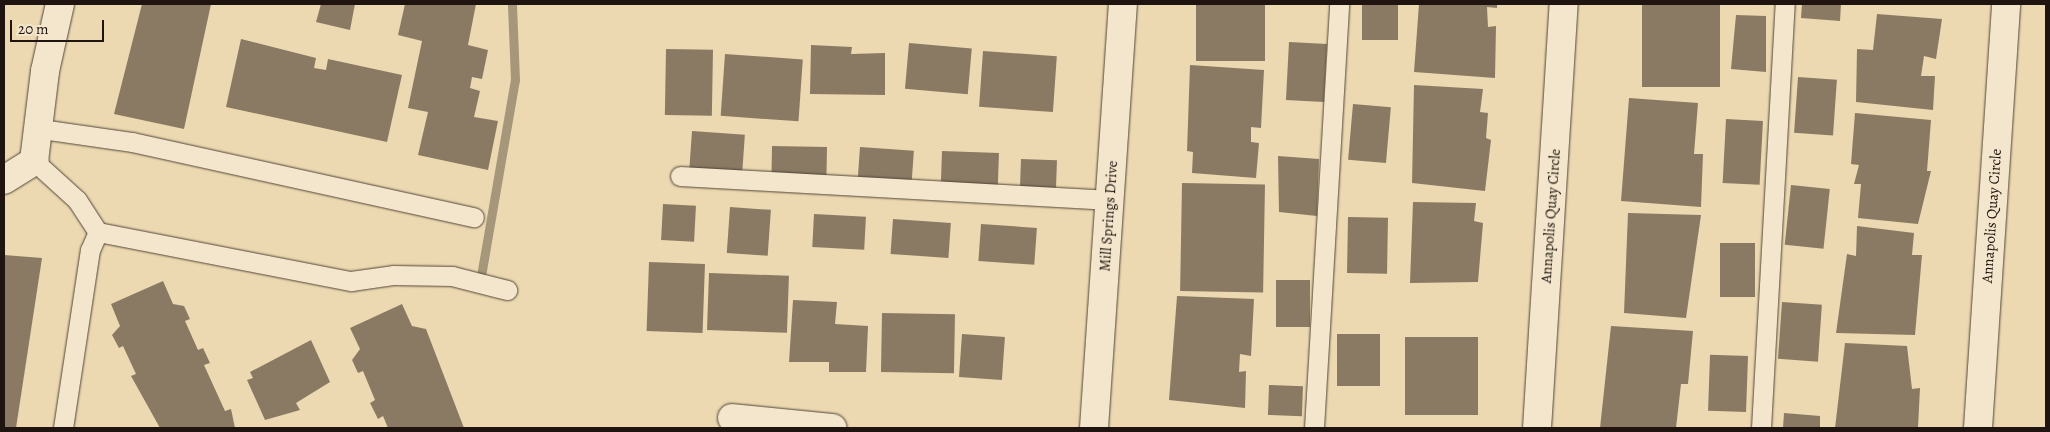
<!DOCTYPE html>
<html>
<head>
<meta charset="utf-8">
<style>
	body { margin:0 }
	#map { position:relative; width:2050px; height:432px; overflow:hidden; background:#ecd9b1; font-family:Alegreya,serif }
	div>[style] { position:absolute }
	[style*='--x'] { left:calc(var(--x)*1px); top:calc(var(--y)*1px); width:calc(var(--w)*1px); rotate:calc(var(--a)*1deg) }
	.stream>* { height:9px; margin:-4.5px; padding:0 4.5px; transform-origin:4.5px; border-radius:4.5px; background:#a6967a }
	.building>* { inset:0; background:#8a7a63; transform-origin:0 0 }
	.roads { filter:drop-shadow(0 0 1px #524538) drop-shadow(0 0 1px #524538) }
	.lane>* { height:19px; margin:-9.5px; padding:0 9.5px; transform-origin:9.5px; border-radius:9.5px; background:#f3e6cc }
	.street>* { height:28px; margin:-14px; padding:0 14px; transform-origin:14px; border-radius:14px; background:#f3e6cc }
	span { translate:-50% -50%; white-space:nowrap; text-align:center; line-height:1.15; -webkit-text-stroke:5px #f3e6cc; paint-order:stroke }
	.street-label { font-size:15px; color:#1f140f }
	.frame { position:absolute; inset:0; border:5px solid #1f140f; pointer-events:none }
	.scale { position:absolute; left:10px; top:20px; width:94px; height:22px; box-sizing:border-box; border:2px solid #1f140f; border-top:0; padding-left:6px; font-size:15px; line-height:18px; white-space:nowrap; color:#1f140f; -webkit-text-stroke:4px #f3e6cc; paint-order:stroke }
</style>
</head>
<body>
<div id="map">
	<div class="stream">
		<i style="--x:481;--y:276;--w:199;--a:-80.2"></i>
		<i style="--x:515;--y:80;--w:76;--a:-92.3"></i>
	</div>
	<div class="building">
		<i style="clip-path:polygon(142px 4px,211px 4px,184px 129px,114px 114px)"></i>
		<i style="clip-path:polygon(321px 4px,355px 4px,350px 30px,316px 22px)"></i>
		<i style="clip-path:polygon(405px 4px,476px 4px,468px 45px,488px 50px,482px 79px,472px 77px,470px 88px,480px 91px,474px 117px,498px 121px,488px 170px,418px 155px,428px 112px,408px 108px,422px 41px,398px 35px)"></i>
		<i style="left:1196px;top:4px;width:69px;height:57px"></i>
		<i style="left:1362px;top:4px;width:36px;height:36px"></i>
		<i style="clip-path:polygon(1419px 4px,1497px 4px,1497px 8px,1487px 7px,1488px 27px,1496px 26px,1495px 78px,1414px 72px)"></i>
		<i style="left:1642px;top:4px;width:78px;height:83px"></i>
		<i style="clip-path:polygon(1802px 4px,1841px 4px,1840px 21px,1801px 18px)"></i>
		<i style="clip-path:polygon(1877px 14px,1942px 19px,1936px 59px,1924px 56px,1921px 76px,1935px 76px,1933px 110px,1856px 102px,1857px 49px,1873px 50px)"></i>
		<i style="clip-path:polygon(1736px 15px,1766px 16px,1766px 72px,1731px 69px)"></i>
		<i style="clip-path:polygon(241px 39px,316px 58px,314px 68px,326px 70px,328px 59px,402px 75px,387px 142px,226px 107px)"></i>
		<i style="left:1289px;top:42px;width:38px;height:58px;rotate:3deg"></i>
		<i style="left:909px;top:43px;width:63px;height:46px;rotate:5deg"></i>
		<i style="clip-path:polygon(811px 45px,852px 47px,851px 54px,885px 53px,885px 95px,810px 94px)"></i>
		<i style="left:666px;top:49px;width:47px;height:66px;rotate:1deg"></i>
		<i style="left:983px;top:51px;width:74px;height:56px;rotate:4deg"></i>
		<i style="left:725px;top:54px;width:78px;height:62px;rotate:4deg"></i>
		<i style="clip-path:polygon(1190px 65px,1264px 70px,1261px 128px,1251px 127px,1251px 142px,1259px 143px,1256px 178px,1192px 173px,1193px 152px,1187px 151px)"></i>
		<i style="left:1798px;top:77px;width:39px;height:56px;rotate:4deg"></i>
		<i style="clip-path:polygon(1414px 85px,1483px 89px,1480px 112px,1488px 113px,1486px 138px,1491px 140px,1485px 191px,1412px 183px)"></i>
		<i style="clip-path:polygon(1629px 98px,1698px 103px,1694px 154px,1703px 154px,1701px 207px,1621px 201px)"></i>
		<i style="left:1353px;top:104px;width:38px;height:56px;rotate:5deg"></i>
		<i style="clip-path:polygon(1855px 113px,1931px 120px,1927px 171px,1931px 171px,1918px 224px,1858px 218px,1861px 184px,1854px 184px,1859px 165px,1851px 164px)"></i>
		<i style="left:1726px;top:119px;width:37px;height:64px;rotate:3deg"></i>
		<i style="left:692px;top:131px;width:53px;height:40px;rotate:4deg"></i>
		<i style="left:772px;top:146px;width:55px;height:31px;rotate:1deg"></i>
		<i style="left:860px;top:147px;width:54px;height:36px;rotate:4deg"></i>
		<i style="left:942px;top:151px;width:57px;height:38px;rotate:2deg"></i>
		<i style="clip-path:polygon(1278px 156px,1319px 159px,1317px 216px,1279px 212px)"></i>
		<i style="left:1021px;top:159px;width:36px;height:35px;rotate:2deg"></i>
		<i style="left:1182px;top:183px;width:83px;height:108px;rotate:1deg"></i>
		<i style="left:1791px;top:185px;width:39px;height:60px;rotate:6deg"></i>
		<i style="clip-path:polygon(1413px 202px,1476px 203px,1474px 221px,1483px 223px,1478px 282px,1410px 283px)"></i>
		<i style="left:663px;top:204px;width:33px;height:36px;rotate:3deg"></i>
		<i style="left:730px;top:207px;width:41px;height:46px;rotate:4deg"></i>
		<i style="clip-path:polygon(1628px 213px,1701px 215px,1686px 318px,1624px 313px)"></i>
		<i style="left:814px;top:214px;width:52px;height:33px;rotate:3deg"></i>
		<i style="left:1348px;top:217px;width:40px;height:56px;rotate:1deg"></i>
		<i style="left:893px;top:219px;width:58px;height:35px;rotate:4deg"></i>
		<i style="left:981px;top:224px;width:56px;height:37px;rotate:4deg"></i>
		<i style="clip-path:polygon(1857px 226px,1914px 233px,1912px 255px,1922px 255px,1915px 335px,1836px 333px,1847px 254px,1856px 256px)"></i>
		<i style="left:1720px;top:243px;width:35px;height:54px"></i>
		<i style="clip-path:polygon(4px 255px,42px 258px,16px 428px,4px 428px)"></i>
		<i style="left:649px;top:262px;width:56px;height:69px;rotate:2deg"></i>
		<i style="left:709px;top:273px;width:80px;height:57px;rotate:2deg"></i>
		<i style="left:1276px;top:280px;width:34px;height:47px"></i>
		<i style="clip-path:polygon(163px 281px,173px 304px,184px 306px,190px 319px,185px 321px,198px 350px,203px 348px,210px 363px,204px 365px,225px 411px,231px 409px,235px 428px,160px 428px,131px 376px,136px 374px,123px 346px,119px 348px,112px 335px,120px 326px,111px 304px)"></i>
		<i style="clip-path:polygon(1177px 296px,1254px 299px,1251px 356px,1240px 354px,1239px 372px,1246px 371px,1245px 408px,1169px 400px)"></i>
		<i style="clip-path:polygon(793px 300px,837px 302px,835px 324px,868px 326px,866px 372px,829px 372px,829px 362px,789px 362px)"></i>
		<i style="left:1782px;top:302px;width:40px;height:57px;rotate:4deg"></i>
		<i style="clip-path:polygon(402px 304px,412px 326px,426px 329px,464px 428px,388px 428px,383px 416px,378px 419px,370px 403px,375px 400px,363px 371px,358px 373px,352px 360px,360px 349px,350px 328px)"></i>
		<i style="left:882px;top:313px;width:73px;height:59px;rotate:1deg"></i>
		<i style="clip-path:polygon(1611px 326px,1693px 331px,1688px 384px,1681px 384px,1676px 428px,1600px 428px)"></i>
		<i style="left:962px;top:334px;width:43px;height:43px;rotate:4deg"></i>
		<i style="left:1337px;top:334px;width:43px;height:52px"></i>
		<i style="left:1405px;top:337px;width:73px;height:78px"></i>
		<i style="clip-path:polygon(311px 340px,330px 382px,296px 403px,300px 410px,265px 420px,247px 380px,253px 378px,250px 372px)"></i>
		<i style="clip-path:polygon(1845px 343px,1907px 346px,1912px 389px,1920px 388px,1918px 428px,1835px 428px)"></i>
		<i style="left:1748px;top:356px;width:56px;height:38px;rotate:92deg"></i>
		<i style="left:1269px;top:385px;width:34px;height:30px;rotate:2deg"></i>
		<i style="clip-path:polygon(1784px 413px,1820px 416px,1820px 428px,1783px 428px)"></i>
	</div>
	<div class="roads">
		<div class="lane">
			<i style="--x:41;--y:129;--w:92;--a:8.1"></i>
			<i style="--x:132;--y:142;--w:350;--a:12.4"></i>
			<i style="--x:34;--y:161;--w:58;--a:42.2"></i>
			<i style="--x:77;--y:200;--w:38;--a:57"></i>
			<i style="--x:98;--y:232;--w:258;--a:11"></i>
			<i style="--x:351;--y:281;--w:42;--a:-8.1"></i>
			<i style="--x:393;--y:275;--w:59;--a:1"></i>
			<i style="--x:452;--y:276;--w:57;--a:14.3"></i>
			<i style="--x:680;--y:176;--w:431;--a:3.2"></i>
			<i style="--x:63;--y:428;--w:180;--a:-81.4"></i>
			<i style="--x:90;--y:250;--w:20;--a:-66"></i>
			<i style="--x:1314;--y:428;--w:425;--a:-86.6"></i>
			<i style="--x:1761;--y:428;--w:425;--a:-86.8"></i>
		</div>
		<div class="street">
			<i style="--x:4;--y:180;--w:36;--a:-32"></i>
			<i style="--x:34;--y:161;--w:91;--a:-83"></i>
			<i style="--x:45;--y:71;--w:69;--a:-77.4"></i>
			<i style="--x:732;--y:418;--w:101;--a:5.7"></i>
			<i style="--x:1094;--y:428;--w:425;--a:-86.1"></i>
			<i style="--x:1537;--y:428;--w:425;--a:-86.4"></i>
			<i style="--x:1978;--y:428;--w:425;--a:-86.2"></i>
		</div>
	</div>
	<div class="street-label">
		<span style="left:1109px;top:216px;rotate:-86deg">Mill Springs Drive</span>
		<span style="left:1551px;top:216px;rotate:-86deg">Annapolis Quay Circle</span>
		<span style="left:1992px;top:216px;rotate:-86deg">Annapolis Quay Circle</span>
	</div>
	<div class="frame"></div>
	<div class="scale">20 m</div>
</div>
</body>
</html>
